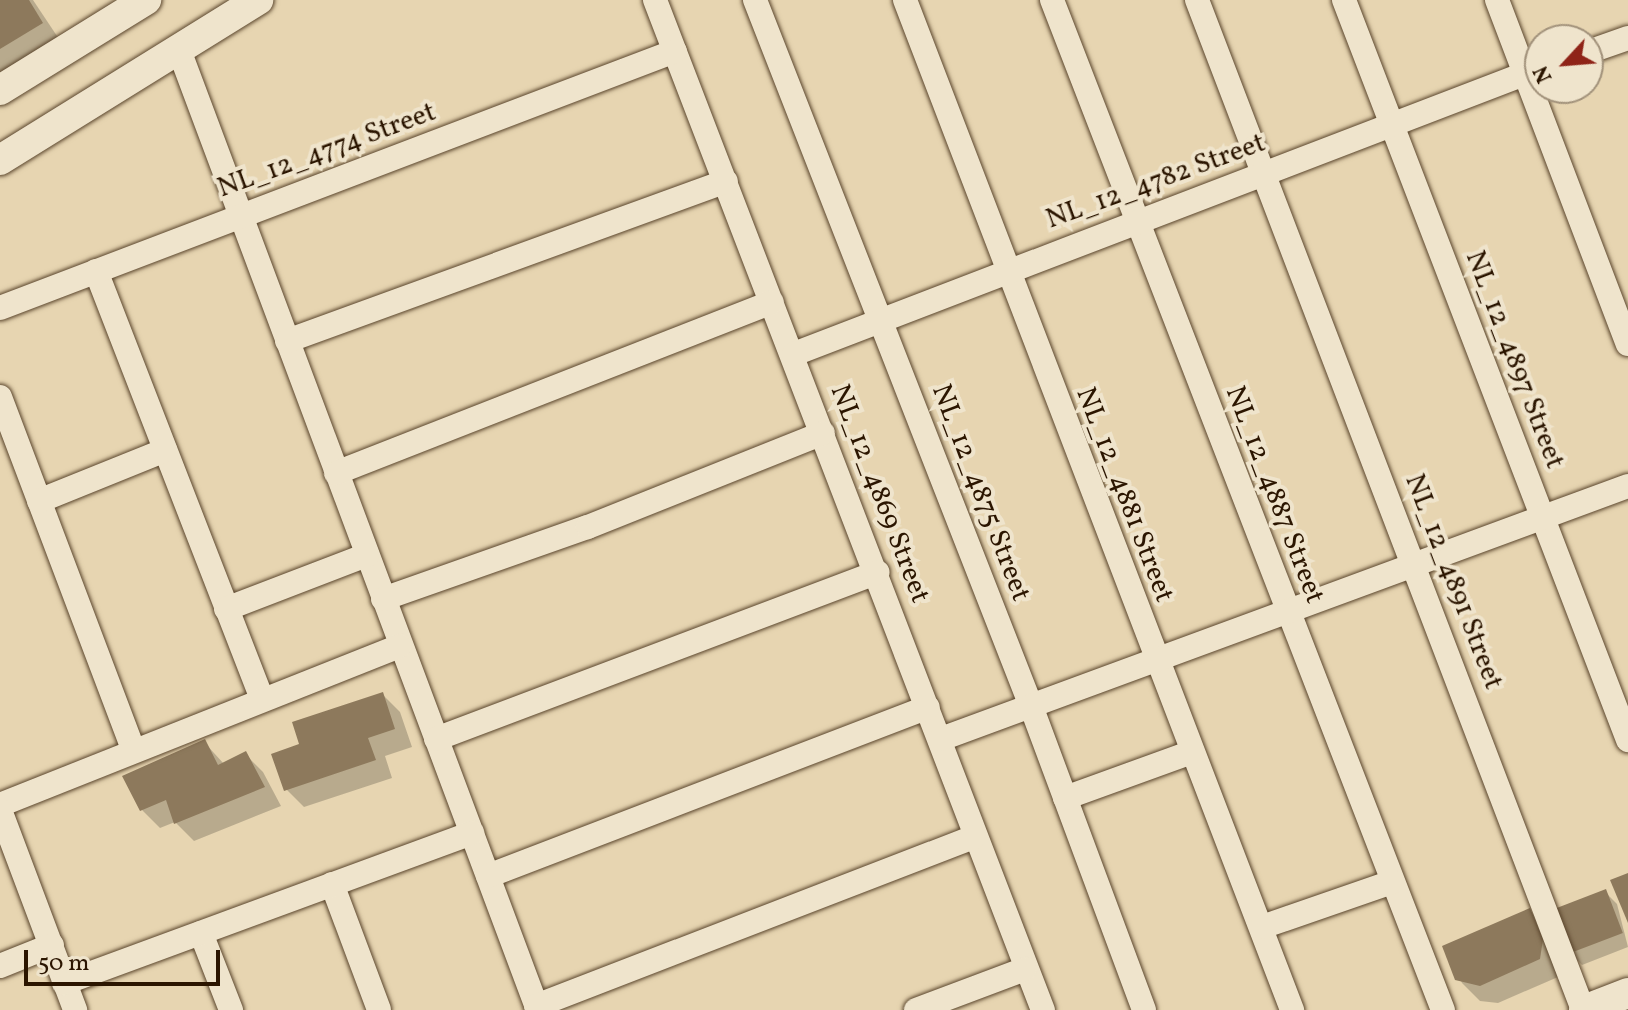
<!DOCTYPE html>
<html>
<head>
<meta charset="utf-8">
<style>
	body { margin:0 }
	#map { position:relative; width:1628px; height:1010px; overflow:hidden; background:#e7d5b1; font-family:Vollkorn,serif }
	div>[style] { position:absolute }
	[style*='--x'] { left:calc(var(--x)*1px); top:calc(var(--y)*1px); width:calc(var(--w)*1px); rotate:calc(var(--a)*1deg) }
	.shadow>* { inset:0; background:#0003 }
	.building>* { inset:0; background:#8d795c; transform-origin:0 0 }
	.roads { filter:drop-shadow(0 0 2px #5a452c) drop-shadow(0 0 2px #5a452c) }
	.minor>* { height:24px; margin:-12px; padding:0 12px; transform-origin:12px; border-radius:12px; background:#efe4cc }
	.tertiary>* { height:30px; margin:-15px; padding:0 15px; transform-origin:15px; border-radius:15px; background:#efe4cc }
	span { translate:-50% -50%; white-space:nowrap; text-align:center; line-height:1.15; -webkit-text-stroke:8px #efe4cc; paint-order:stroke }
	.street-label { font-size:28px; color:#2b1500 }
	.north { position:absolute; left:1524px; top:24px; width:80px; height:80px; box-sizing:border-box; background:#efe4cc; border:2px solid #a1917a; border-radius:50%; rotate:244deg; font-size:22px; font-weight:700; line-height:32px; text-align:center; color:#2b1500 }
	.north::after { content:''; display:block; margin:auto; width:28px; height:36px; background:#8f2418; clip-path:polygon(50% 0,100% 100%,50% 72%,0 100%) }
	.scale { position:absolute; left:24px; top:950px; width:196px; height:36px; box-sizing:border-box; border:4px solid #2b1500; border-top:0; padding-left:10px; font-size:24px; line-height:28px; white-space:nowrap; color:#2b1500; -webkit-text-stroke:6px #efe4cc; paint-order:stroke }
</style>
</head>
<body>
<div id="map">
	<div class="shadow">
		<i style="clip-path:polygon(0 0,33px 0,65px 48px,0 86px)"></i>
		<i style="clip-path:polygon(382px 694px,400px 712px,412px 747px,385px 756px,392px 778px,304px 807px,286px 789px,302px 745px)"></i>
		<i style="clip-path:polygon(204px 742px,224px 764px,245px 754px,263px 772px,281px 806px,194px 841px,175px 822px,160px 828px,142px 810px)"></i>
		<i style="clip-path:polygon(1605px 892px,1617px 904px,1628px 947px,1582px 965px,1570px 953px)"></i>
		<i style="clip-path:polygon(1529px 910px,1547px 928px,1558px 977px,1498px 1003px,1480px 1001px,1462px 983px,1444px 947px)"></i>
	</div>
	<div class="building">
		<i style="clip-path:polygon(0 0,29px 0,43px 23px,0 49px)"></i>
		<i style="clip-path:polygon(383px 692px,395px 729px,368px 738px,376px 760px,284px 791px,271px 754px,299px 744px,292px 722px)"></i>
		<i style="clip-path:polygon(205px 739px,218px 765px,246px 751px,265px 787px,174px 824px,166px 800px,140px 811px,122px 776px)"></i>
		<i style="clip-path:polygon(1628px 873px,1628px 923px,1610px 880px)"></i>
		<i style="left:1606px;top:889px;width:47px;height:59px;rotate:69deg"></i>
		<i style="clip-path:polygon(1530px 908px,1543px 939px,1540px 959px,1480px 986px,1455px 980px,1442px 946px)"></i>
	</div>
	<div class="roads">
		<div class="minor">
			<i style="--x:655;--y:0;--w:1082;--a:68.99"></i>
			<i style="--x:755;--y:0;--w:758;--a:68.65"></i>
			<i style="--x:1031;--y:706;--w:324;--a:69.6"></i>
			<i style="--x:905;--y:0;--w:1082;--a:69.03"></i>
			<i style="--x:1052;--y:0;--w:1083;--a:68.84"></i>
			<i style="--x:1197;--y:0;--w:1081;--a:69.08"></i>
			<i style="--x:1344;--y:0;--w:793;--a:69"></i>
			<i style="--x:1497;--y:0;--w:368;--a:69.2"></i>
			<i style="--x:179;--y:50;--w:1025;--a:69.5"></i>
			<i style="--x:1588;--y:52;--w:42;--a:-19.3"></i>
			<i style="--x:96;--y:271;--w:459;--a:68.8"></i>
			<i style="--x:0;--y:308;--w:722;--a:-20.84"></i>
			<i style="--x:287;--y:341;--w:467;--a:-20"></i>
			<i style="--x:794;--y:354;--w:799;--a:-20.98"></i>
			<i style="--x:0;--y:397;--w:376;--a:69.3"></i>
			<i style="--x:336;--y:473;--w:468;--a:-21.4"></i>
			<i style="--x:39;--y:501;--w:136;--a:-22"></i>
			<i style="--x:383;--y:599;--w:217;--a:-19.4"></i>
			<i style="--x:588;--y:527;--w:253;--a:-21.8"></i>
			<i style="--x:226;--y:609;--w:151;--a:-21"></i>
			<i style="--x:436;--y:739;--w:472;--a:-20.7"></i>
			<i style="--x:941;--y:739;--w:732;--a:-20.22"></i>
			<i style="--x:1065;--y:798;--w:135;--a:-19.9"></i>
			<i style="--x:0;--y:805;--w:430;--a:-21.7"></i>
			<i style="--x:0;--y:810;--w:214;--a:69.4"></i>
			<i style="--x:488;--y:876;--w:471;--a:-21"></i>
			<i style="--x:332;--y:884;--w:134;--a:69.5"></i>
			<i style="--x:1262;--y:927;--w:138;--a:-19.1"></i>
			<i style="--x:201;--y:933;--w:83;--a:68.7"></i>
			<i style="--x:0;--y:966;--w:56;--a:-22"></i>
			<i style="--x:64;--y:983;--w:435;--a:-20.2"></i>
			<i style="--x:536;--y:1006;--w:469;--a:-21.1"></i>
			<i style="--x:916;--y:1010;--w:116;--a:-20.6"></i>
		</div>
		<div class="tertiary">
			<i style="--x:0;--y:90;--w:172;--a:-31.7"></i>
			<i style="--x:0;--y:160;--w:304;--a:-31.8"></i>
			<i style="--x:1584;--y:1010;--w:47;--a:-21.1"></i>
		</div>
	</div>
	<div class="street-label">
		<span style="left:327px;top:151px;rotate:-20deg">NL_12_4774 Street</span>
		<span style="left:1156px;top:182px;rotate:-20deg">NL_12_4782 Street</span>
		<span style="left:1514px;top:360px;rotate:69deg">NL_12_4897 Street</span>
		<span style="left:980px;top:493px;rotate:69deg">NL_12_4875 Street</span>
		<span style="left:879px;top:494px;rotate:69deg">NL_12_4869 Street</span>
		<span style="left:1124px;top:495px;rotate:69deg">NL_12_4881 Street</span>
		<span style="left:1274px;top:495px;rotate:69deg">NL_12_4887 Street</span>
		<span style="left:1453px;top:582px;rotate:69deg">NL_12_4891 Street</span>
	</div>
	<div class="north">N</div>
	<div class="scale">50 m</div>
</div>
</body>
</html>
